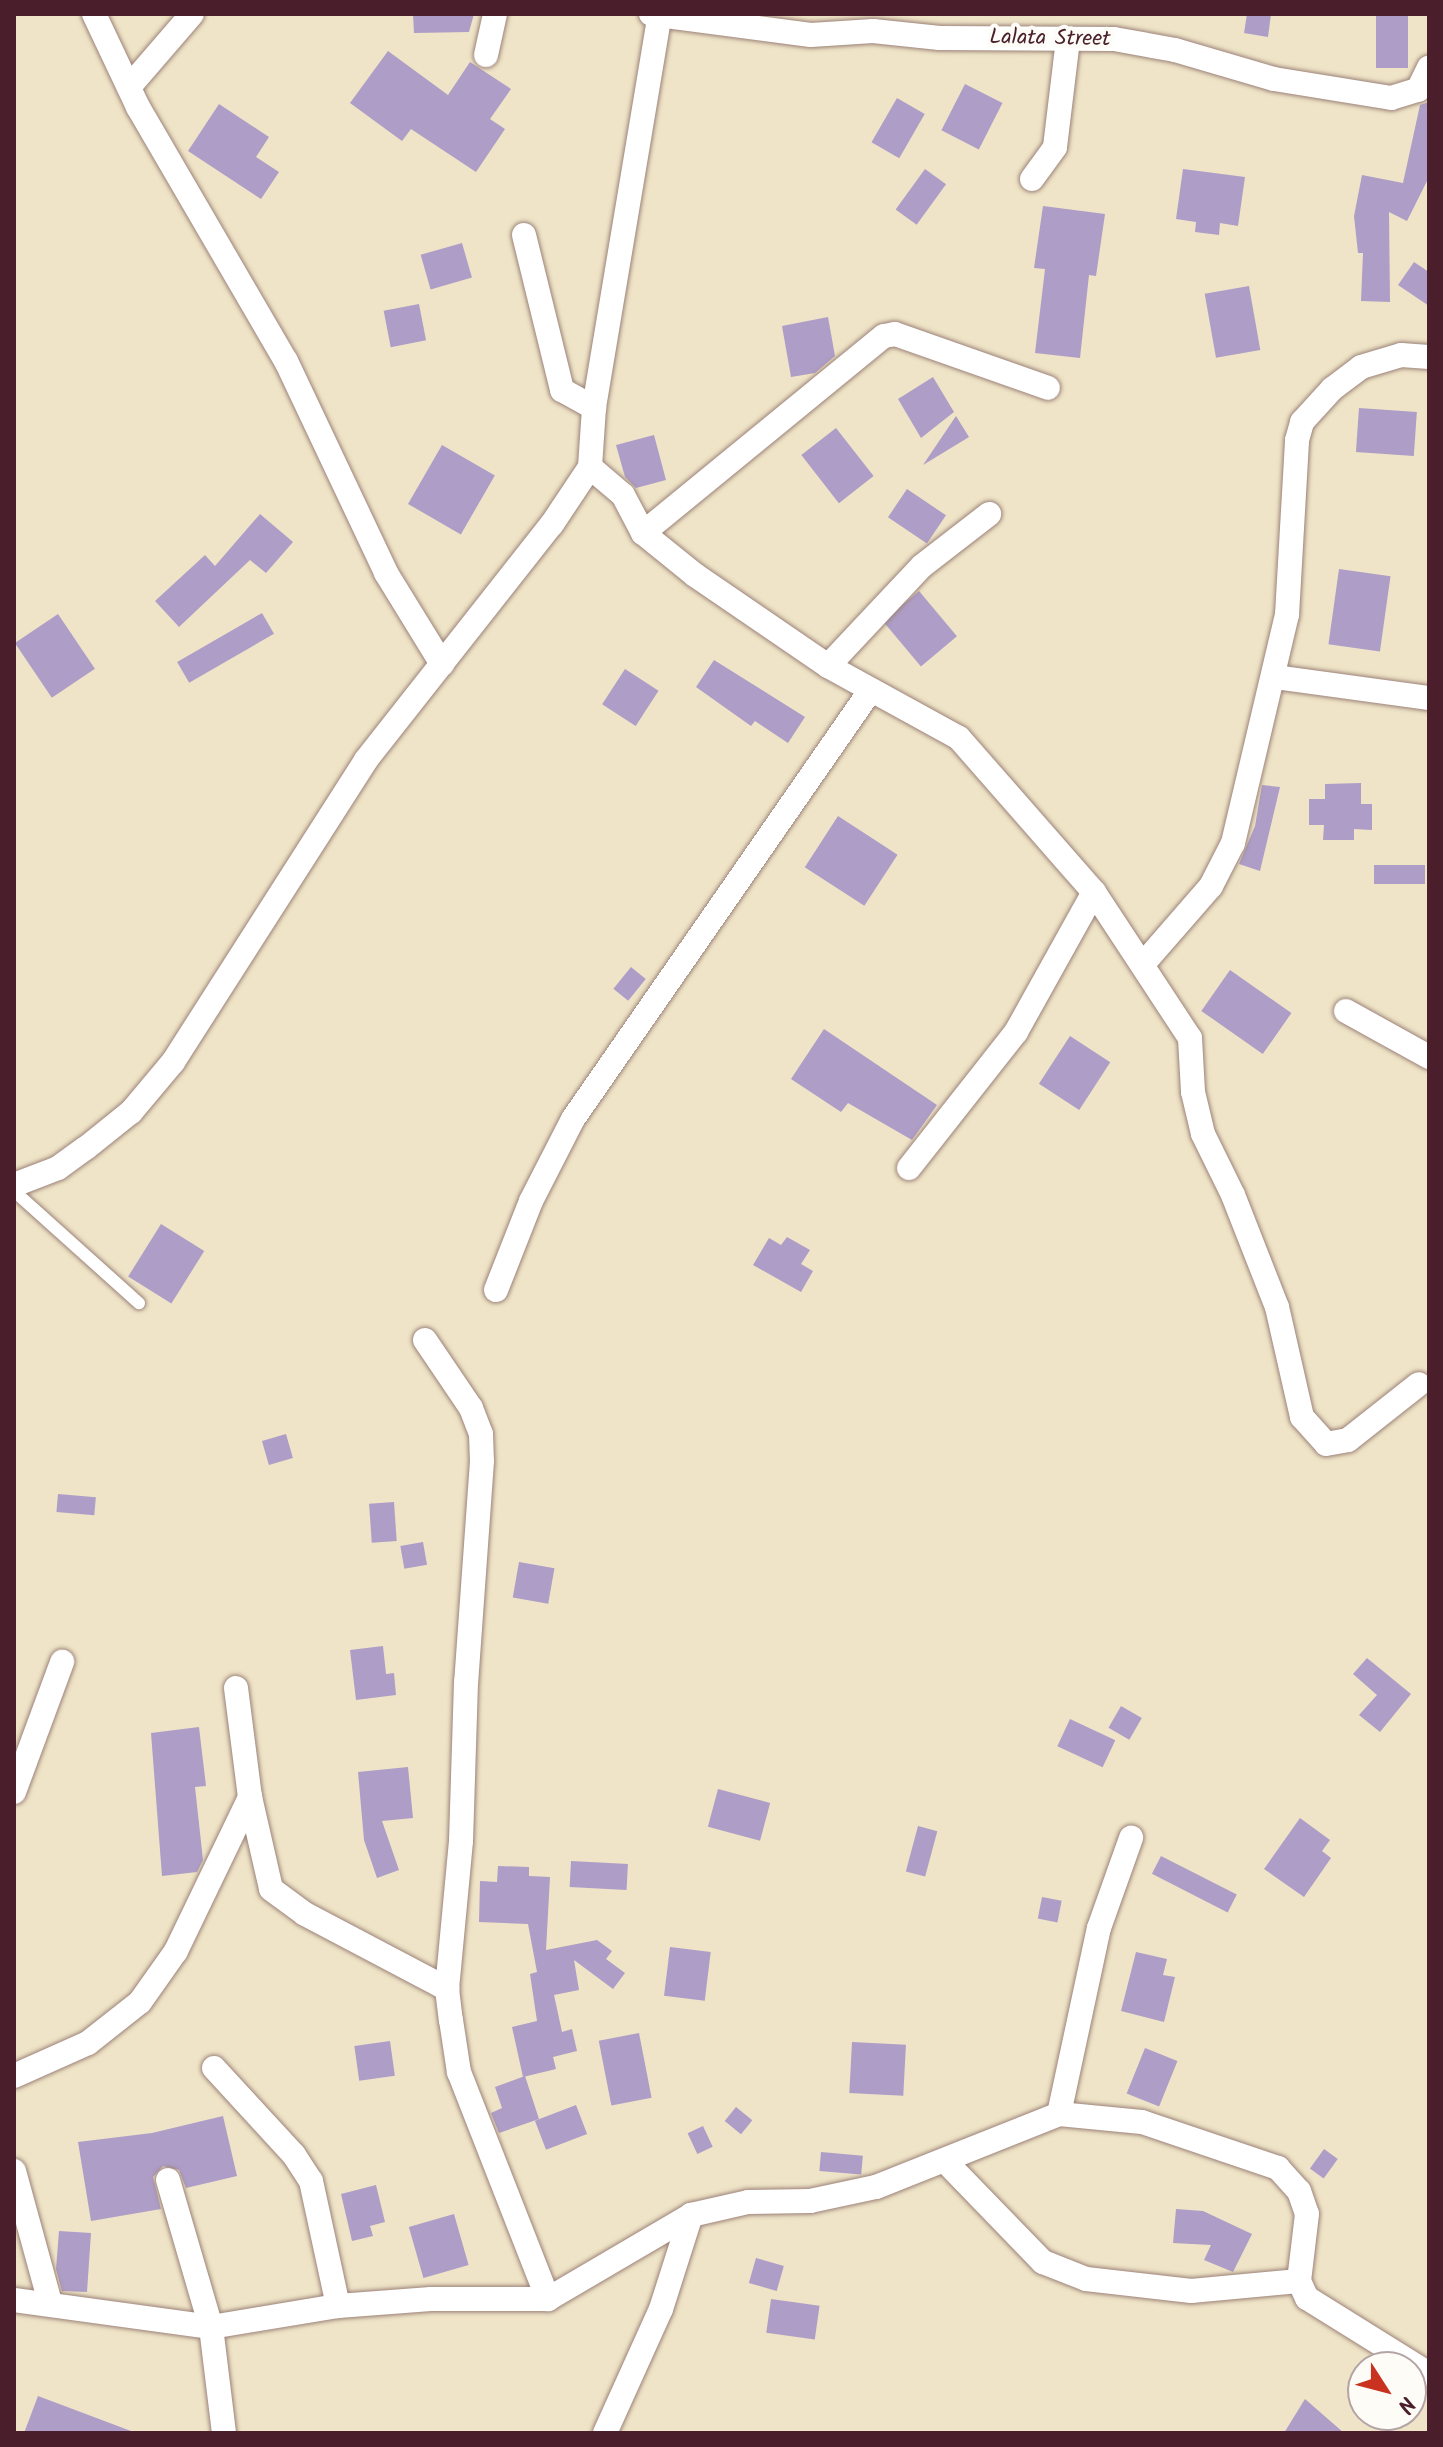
<!DOCTYPE html>
<html>
<head>
<meta charset="utf-8">
<style>
	body { margin:0 }
	#map { position:relative; width:1443px; height:2447px; overflow:hidden; background:#efe4c7; font-family:Kalam,sans-serif }
	div>[style] { position:absolute }
	[style*='--x'] { left:calc(var(--x)*1px); top:calc(var(--y)*1px); width:calc(var(--w)*1px); rotate:calc(var(--a)*1deg) }
	.building>* { inset:0; background:#ae9dc7; transform-origin:0 0 }
	.roads { filter:drop-shadow(0 0 2px #9c8279) drop-shadow(0 0 2px #9c8279) }
	.service>* { height:12px; margin:-6px; padding:0 6px; transform-origin:6px; border-radius:6px; background:#fff }
	.minor>* { height:24px; margin:-12px; padding:0 12px; transform-origin:12px; border-radius:12px; background:#fff }
	span { translate:-50% -50%; white-space:nowrap; text-align:center; line-height:1.15; -webkit-text-stroke:8px #fdfcf7; paint-order:stroke }
	.street-label { font-size:22px; color:#4a1f2b }
	.frame { position:absolute; inset:0; border:16px solid #4a1f2b; pointer-events:none }
	.north { position:absolute; left:1347px; top:2351px; width:80px; height:80px; box-sizing:border-box; background:#fdfcf7; border:2px solid #b5a4a5; border-radius:50%; rotate:126deg; font-size:22px; font-weight:700; line-height:32px; text-align:center; color:#4a1f2b }
	.north::after { content:''; display:block; margin:auto; width:28px; height:36px; background:#c8321e; clip-path:polygon(50% 0,100% 100%,50% 72%,0 100%) }
</style>
</head>
<body>
<div id="map">
	<div class="building">
		<i style="clip-path:polygon(413px 14px,474px 14px,469px 32px,414px 33px)"></i>
		<i style="clip-path:polygon(1247px 14px,1271px 14px,1268px 37px,1244px 33px)"></i>
		<i style="left:1376px;top:14px;width:32px;height:54px"></i>
		<i style="clip-path:polygon(388px 51px,448px 95px,470px 62px,511px 89px,490px 119px,505px 129px,476px 172px,411px 129px,402px 141px,350px 103px)"></i>
		<i style="left:965px;top:84px;width:42px;height:52px;rotate:27deg"></i>
		<i style="left:897px;top:98px;width:32px;height:51px;rotate:30deg"></i>
		<i style="clip-path:polygon(1429px 102px,1429px 177px,1407px 221px,1389px 212px,1390px 302px,1361px 301px,1363px 253px,1358px 253px,1354px 216px,1362px 175px,1403px 183px,1420px 105px)"></i>
		<i style="clip-path:polygon(219px 104px,269px 137px,256px 157px,279px 172px,261px 199px,188px 151px)"></i>
		<i style="left:925px;top:169px;width:26px;height:50px;rotate:36deg"></i>
		<i style="clip-path:polygon(1183px 169px,1245px 177px,1238px 226px,1220px 223px,1219px 235px,1195px 232px,1196px 222px,1176px 219px)"></i>
		<i style="clip-path:polygon(1043px 206px,1105px 214px,1096px 276px,1089px 275px,1080px 358px,1035px 353px,1045px 269px,1034px 268px)"></i>
		<i style="left:462px;top:243px;width:36px;height:43px;rotate:74deg"></i>
		<i style="clip-path:polygon(1414px 262px,1429px 272px,1429px 306px,1398px 285px)"></i>
		<i style="left:1249px;top:286px;width:65px;height:45px;rotate:80deg"></i>
		<i style="left:419px;top:304px;width:37px;height:36px;rotate:79deg"></i>
		<i style="clip-path:polygon(828px 317px,835px 356px,815px 373px,791px 377px,782px 326px)"></i>
		<i style="clip-path:polygon(933px 377px,954px 412px,921px 438px,898px 399px)"></i>
		<i style="left:1359px;top:408px;width:58px;height:44px;rotate:4deg"></i>
		<i style="clip-path:polygon(956px 416px,969px 437px,923px 465px)"></i>
		<i style="left:836px;top:428px;width:61px;height:44px;rotate:52deg"></i>
		<i style="clip-path:polygon(654px 435px,666px 480px,636px 488px,625px 477px,616px 445px)"></i>
		<i style="left:442px;top:445px;width:61px;height:68px;rotate:30deg"></i>
		<i style="left:907px;top:489px;width:47px;height:34px;rotate:34deg"></i>
		<i style="clip-path:polygon(260px 514px,293px 542px,266px 573px,250px 560px,179px 627px,155px 601px,205px 555px,215px 566px)"></i>
		<i style="left:1339px;top:569px;width:52px;height:76px;rotate:8deg"></i>
		<i style="left:919px;top:591px;width:59px;height:47px;rotate:50deg"></i>
		<i style="left:262px;top:613px;width:24px;height:98px;rotate:60deg"></i>
		<i style="left:58px;top:614px;width:66px;height:52px;rotate:56deg"></i>
		<i style="clip-path:polygon(714px 660px,805px 717px,788px 743px,755px 721px,751px 726px,696px 687px)"></i>
		<i style="left:625px;top:669px;width:40px;height:42px;rotate:33deg"></i>
		<i style="clip-path:polygon(1361px 783px,1361px 804px,1372px 804px,1372px 830px,1354px 829px,1354px 840px,1323px 840px,1324px 825px,1309px 825px,1309px 799px,1325px 799px,1325px 784px)"></i>
		<i style="clip-path:polygon(1262px 785px,1280px 787px,1260px 871px,1239px 864px,1255px 826px)"></i>
		<i style="left:838px;top:816px;width:71px;height:61px;rotate:33deg"></i>
		<i style="left:1425px;top:865px;width:19px;height:51px;rotate:90deg"></i>
		<i style="left:631px;top:967px;width:19px;height:28px;rotate:39deg"></i>
		<i style="left:1230px;top:970px;width:75px;height:50px;rotate:35deg"></i>
		<i style="clip-path:polygon(824px 1029px,937px 1105px,912px 1140px,848px 1103px,841px 1112px,791px 1079px)"></i>
		<i style="left:1070px;top:1036px;width:48px;height:57px;rotate:33deg"></i>
		<i style="left:161px;top:1224px;width:51px;height:62px;rotate:32deg"></i>
		<i style="clip-path:polygon(787px 1237px,810px 1250px,801px 1264px,813px 1271px,801px 1292px,753px 1265px,769px 1238px,781px 1245px)"></i>
		<i style="left:286px;top:1434px;width:25px;height:25px;rotate:74deg"></i>
		<i style="left:58px;top:1494px;width:38px;height:18px;rotate:5deg"></i>
		<i style="left:394px;top:1502px;width:39px;height:25px;rotate:86deg"></i>
		<i style="left:423px;top:1542px;width:23px;height:23px;rotate:80deg"></i>
		<i style="left:519px;top:1562px;width:36px;height:36px;rotate:10deg"></i>
		<i style="clip-path:polygon(383px 1646px,386px 1674px,394px 1673px,396px 1695px,356px 1700px,350px 1650px)"></i>
		<i style="clip-path:polygon(1367px 1658px,1411px 1694px,1380px 1732px,1359px 1715px,1377px 1695px,1353px 1674px)"></i>
		<i style="left:1121px;top:1706px;width:24px;height:25px;rotate:30deg"></i>
		<i style="left:1070px;top:1719px;width:50px;height:30px;rotate:25deg"></i>
		<i style="clip-path:polygon(199px 1727px,206px 1786px,195px 1787px,203px 1860px,197px 1872px,162px 1876px,151px 1733px)"></i>
		<i style="clip-path:polygon(408px 1767px,413px 1818px,382px 1821px,399px 1870px,377px 1878px,364px 1840px,358px 1772px)"></i>
		<i style="left:718px;top:1789px;width:54px;height:39px;rotate:15deg"></i>
		<i style="clip-path:polygon(1300px 1818px,1330px 1840px,1322px 1851px,1331px 1858px,1304px 1897px,1264px 1869px)"></i>
		<i style="left:918px;top:1826px;width:20px;height:47px;rotate:15deg"></i>
		<i style="left:1161px;top:1856px;width:85px;height:20px;rotate:27deg"></i>
		<i style="left:571px;top:1861px;width:57px;height:26px;rotate:3deg"></i>
		<i style="clip-path:polygon(498px 1866px,529px 1867px,529px 1876px,550px 1877px,546px 1950px,597px 1940px,612px 1951px,606px 1959px,625px 1973px,613px 1989px,574px 1960px,579px 1990px,554px 1995px,562px 2032px,572px 2029px,577px 2051px,553px 2057px,556px 2069px,523px 2077px,512px 2027px,537px 2021px,530px 1974px,537px 1972px,528px 1924px,479px 1922px,480px 1881px,497px 1882px)"></i>
		<i style="left:1042px;top:1897px;width:20px;height:22px;rotate:11deg"></i>
		<i style="left:670px;top:1947px;width:41px;height:49px;rotate:7deg"></i>
		<i style="clip-path:polygon(1136px 1952px,1167px 1959px,1163px 1975px,1175px 1977px,1164px 2022px,1121px 2011px)"></i>
		<i style="left:639px;top:2033px;width:66px;height:41px;rotate:79deg"></i>
		<i style="left:390px;top:2041px;width:35px;height:36px;rotate:82deg"></i>
		<i style="left:852px;top:2042px;width:54px;height:51px;rotate:3deg"></i>
		<i style="left:1145px;top:2048px;width:35px;height:49px;rotate:22deg"></i>
		<i style="clip-path:polygon(525px 2076px,539px 2119px,499px 2133px,491px 2113px,502px 2108px,495px 2087px)"></i>
		<i style="left:576px;top:2105px;width:31px;height:44px;rotate:69deg"></i>
		<i style="left:736px;top:2107px;width:21px;height:18px;rotate:39deg"></i>
		<i style="clip-path:polygon(223px 2116px,237px 2176px,186px 2188px,179px 2170px,163px 2166px,153px 2177px,161px 2209px,91px 2221px,78px 2142px,152px 2133px)"></i>
		<i style="left:703px;top:2126px;width:23px;height:17px;rotate:65deg"></i>
		<i style="left:1324px;top:2149px;width:17px;height:24px;rotate:36deg"></i>
		<i style="left:821px;top:2152px;width:42px;height:19px;rotate:5deg"></i>
		<i style="clip-path:polygon(376px 2185px,385px 2222px,370px 2226px,373px 2236px,352px 2241px,341px 2194px)"></i>
		<i style="clip-path:polygon(1176px 2209px,1203px 2211px,1252px 2234px,1233px 2272px,1204px 2260px,1211px 2245px,1173px 2243px)"></i>
		<i style="left:454px;top:2214px;width:53px;height:47px;rotate:74deg"></i>
		<i style="clip-path:polygon(59px 2231px,91px 2233px,87px 2292px,62px 2291px,56px 2269px)"></i>
		<i style="left:756px;top:2258px;width:29px;height:26px;rotate:16deg"></i>
		<i style="left:771px;top:2299px;width:49px;height:34px;rotate:8deg"></i>
		<i style="clip-path:polygon(38px 2396px,131px 2431px,131px 2433px,24px 2433px)"></i>
		<i style="clip-path:polygon(1305px 2399px,1344px 2433px,1284px 2433px)"></i>
	</div>
	<div class="roads">
		<div class="service">
			<i style="--x:14;--y:1191;--w:168;--a:41.9"></i>
		</div>
		<div class="minor">
			<i style="--x:94;--y:14;--w:103;--a:64.7"></i>
			<i style="--x:138;--y:107;--w:294;--a:59.8"></i>
			<i style="--x:286;--y:361;--w:234;--a:64.7"></i>
			<i style="--x:386;--y:573;--w:107;--a:58.4"></i>
			<i style="--x:651;--y:14;--w:161;--a:7.5"></i>
			<i style="--x:811;--y:35;--w:62;--a:-3.7"></i>
			<i style="--x:873;--y:31;--w:67;--a:6"></i>
			<i style="--x:940;--y:38;--w:174;--a:0.3"></i>
			<i style="--x:1114;--y:39;--w:62;--a:10.2"></i>
			<i style="--x:1175;--y:50;--w:103;--a:16.3"></i>
			<i style="--x:1274;--y:79;--w:119;--a:9.2"></i>
			<i style="--x:1391;--y:98;--w:28;--a:-17"></i>
			<i style="--x:1418;--y:90;--w:25;--a:-64"></i>
			<i style="--x:659;--y:19;--w:394;--a:99.5"></i>
			<i style="--x:594;--y:408;--w:59;--a:93.9"></i>
			<i style="--x:590;--y:467;--w:43;--a:40.3"></i>
			<i style="--x:623;--y:495;--w:43;--a:62.2"></i>
			<i style="--x:643;--y:533;--w:67;--a:38.9"></i>
			<i style="--x:695;--y:575;--w:161;--a:34.4"></i>
			<i style="--x:828;--y:666;--w:149;--a:28.8"></i>
			<i style="--x:959;--y:738;--w:205;--a:48.8"></i>
			<i style="--x:1094;--y:892;--w:175;--a:56.7"></i>
			<i style="--x:1190;--y:1038;--w:54;--a:86.8"></i>
			<i style="--x:1193;--y:1092;--w:43;--a:76.6"></i>
			<i style="--x:1203;--y:1134;--w:68;--a:63.8"></i>
			<i style="--x:1233;--y:1195;--w:120;--a:68.6"></i>
			<i style="--x:1277;--y:1307;--w:113;--a:77.2"></i>
			<i style="--x:1302;--y:1417;--w:36;--a:48"></i>
			<i style="--x:1326;--y:1444;--w:22;--a:-10"></i>
			<i style="--x:1348;--y:1440;--w:90;--a:-38.3"></i>
			<i style="--x:486;--y:55;--w:42;--a:-77.6"></i>
			<i style="--x:129;--y:87;--w:96;--a:-49.2"></i>
			<i style="--x:1032;--y:179;--w:39;--a:-54"></i>
			<i style="--x:1055;--y:147;--w:109;--a:-83.1"></i>
			<i style="--x:524;--y:235;--w:160;--a:76.2"></i>
			<i style="--x:562;--y:390;--w:37;--a:29"></i>
			<i style="--x:643;--y:533;--w:311;--a:-39.3"></i>
			<i style="--x:884;--y:336;--w:11;--a:-10"></i>
			<i style="--x:895;--y:334;--w:162;--a:19.4"></i>
			<i style="--x:828;--y:666;--w:137;--a:-46.8"></i>
			<i style="--x:922;--y:566;--w:85;--a:-37.8"></i>
			<i style="--x:1275;--y:677;--w:155;--a:7.8"></i>
			<i style="--x:1144;--y:963;--w:102;--a:-49"></i>
			<i style="--x:1211;--y:886;--w:48;--a:-62.9"></i>
			<i style="--x:1233;--y:843;--w:234;--a:-76.7"></i>
			<i style="--x:1287;--y:615;--w:175;--a:-86.7"></i>
			<i style="--x:1297;--y:440;--w:19;--a:-74"></i>
			<i style="--x:1302;--y:422;--w:45;--a:-47.7"></i>
			<i style="--x:1332;--y:389;--w:36;--a:-37"></i>
			<i style="--x:1361;--y:367;--w:42;--a:-16.7"></i>
			<i style="--x:1401;--y:355;--w:28;--a:4"></i>
			<i style="--x:1346;--y:1011;--w:95;--a:29"></i>
			<i style="--x:909;--y:1168;--w:173;--a:-51.8"></i>
			<i style="--x:1016;--y:1032;--w:160;--a:-60.9"></i>
			<i style="--x:14;--y:1185;--w:47;--a:-21.1"></i>
			<i style="--x:58;--y:1168;--w:34;--a:-36"></i>
			<i style="--x:86;--y:1148;--w:58;--a:-38.7"></i>
			<i style="--x:131;--y:1112;--w:65;--a:-50"></i>
			<i style="--x:173;--y:1062;--w:358;--a:-57.4"></i>
			<i style="--x:366;--y:760;--w:300;--a:-51.8"></i>
			<i style="--x:552;--y:524;--w:69;--a:-56.3"></i>
			<i style="--x:496;--y:1290;--w:96;--a:-68.5"></i>
			<i style="--x:531;--y:1201;--w:92;--a:-62.9"></i>
			<i style="--x:573;--y:1119;--w:521;--a:-55.24"></i>
			<i style="--x:425;--y:1340;--w:82;--a:55.9"></i>
			<i style="--x:471;--y:1408;--w:28;--a:69"></i>
			<i style="--x:481;--y:1434;--w:27;--a:88"></i>
			<i style="--x:482;--y:1461;--w:222;--a:94.1"></i>
			<i style="--x:466;--y:1682;--w:159;--a:91.8"></i>
			<i style="--x:461;--y:1841;--w:149;--a:95.4"></i>
			<i style="--x:447;--y:1989;--w:31;--a:83"></i>
			<i style="--x:451;--y:2020;--w:53;--a:81.3"></i>
			<i style="--x:459;--y:2072;--w:244;--a:68.6"></i>
			<i style="--x:236;--y:1688;--w:110;--a:82.7"></i>
			<i style="--x:250;--y:1797;--w:94;--a:77.1"></i>
			<i style="--x:271;--y:1889;--w:42;--a:36.3"></i>
			<i style="--x:305;--y:1914;--w:161;--a:27.8"></i>
			<i style="--x:14;--y:1792;--w:139;--a:-69.7"></i>
			<i style="--x:214;--y:2068;--w:118;--a:47.4"></i>
			<i style="--x:294;--y:2155;--w:31;--a:57"></i>
			<i style="--x:311;--y:2181;--w:128;--a:77.8"></i>
			<i style="--x:14;--y:2076;--w:81;--a:-24"></i>
			<i style="--x:88;--y:2043;--w:66;--a:-38.3"></i>
			<i style="--x:140;--y:2002;--w:62;--a:-54.8"></i>
			<i style="--x:176;--y:1951;--w:171;--a:-64.3"></i>
			<i style="--x:1059;--y:2114;--w:190;--a:-77.9"></i>
			<i style="--x:1099;--y:1928;--w:96;--a:-70.4"></i>
			<i style="--x:946;--y:2162;--w:139;--a:45.9"></i>
			<i style="--x:1043;--y:2262;--w:46;--a:21.6"></i>
			<i style="--x:1086;--y:2279;--w:106;--a:6.5"></i>
			<i style="--x:1191;--y:2291;--w:108;--a:-5.3"></i>
			<i style="--x:14;--y:2171;--w:137;--a:74.7"></i>
			<i style="--x:168;--y:2180;--w:153;--a:73.7"></i>
			<i style="--x:211;--y:2327;--w:107;--a:83"></i>
			<i style="--x:14;--y:2300;--w:199;--a:7.8"></i>
			<i style="--x:211;--y:2327;--w:129;--a:-9.4"></i>
			<i style="--x:338;--y:2306;--w:93;--a:-4.3"></i>
			<i style="--x:431;--y:2299;--w:117;--a:0"></i>
			<i style="--x:548;--y:2299;--w:166;--a:-30.4"></i>
			<i style="--x:691;--y:2215;--w:58;--a:-12.8"></i>
			<i style="--x:748;--y:2202;--w:62;--a:-0.9"></i>
			<i style="--x:810;--y:2201;--w:67;--a:-12"></i>
			<i style="--x:876;--y:2187;--w:197;--a:-21.7"></i>
			<i style="--x:1059;--y:2114;--w:83;--a:5.5"></i>
			<i style="--x:1142;--y:2122;--w:144;--a:18.7"></i>
			<i style="--x:1278;--y:2168;--w:31;--a:48"></i>
			<i style="--x:1299;--y:2191;--w:24;--a:71"></i>
			<i style="--x:1307;--y:2214;--w:67;--a:96.8"></i>
			<i style="--x:1299;--y:2281;--w:19;--a:65"></i>
			<i style="--x:1307;--y:2298;--w:144;--a:31.9"></i>
			<i style="--x:605;--y:2433;--w:136;--a:-65.7"></i>
			<i style="--x:661;--y:2309;--w:99;--a:-72.3"></i>
		</div>
	</div>
	<div class="street-label">
		<span style="left:1050px;top:39px;rotate:1deg">Lalata Street</span>
	</div>
	<div class="frame"></div>
	<div class="north">N</div>
</div>
</body>
</html>
